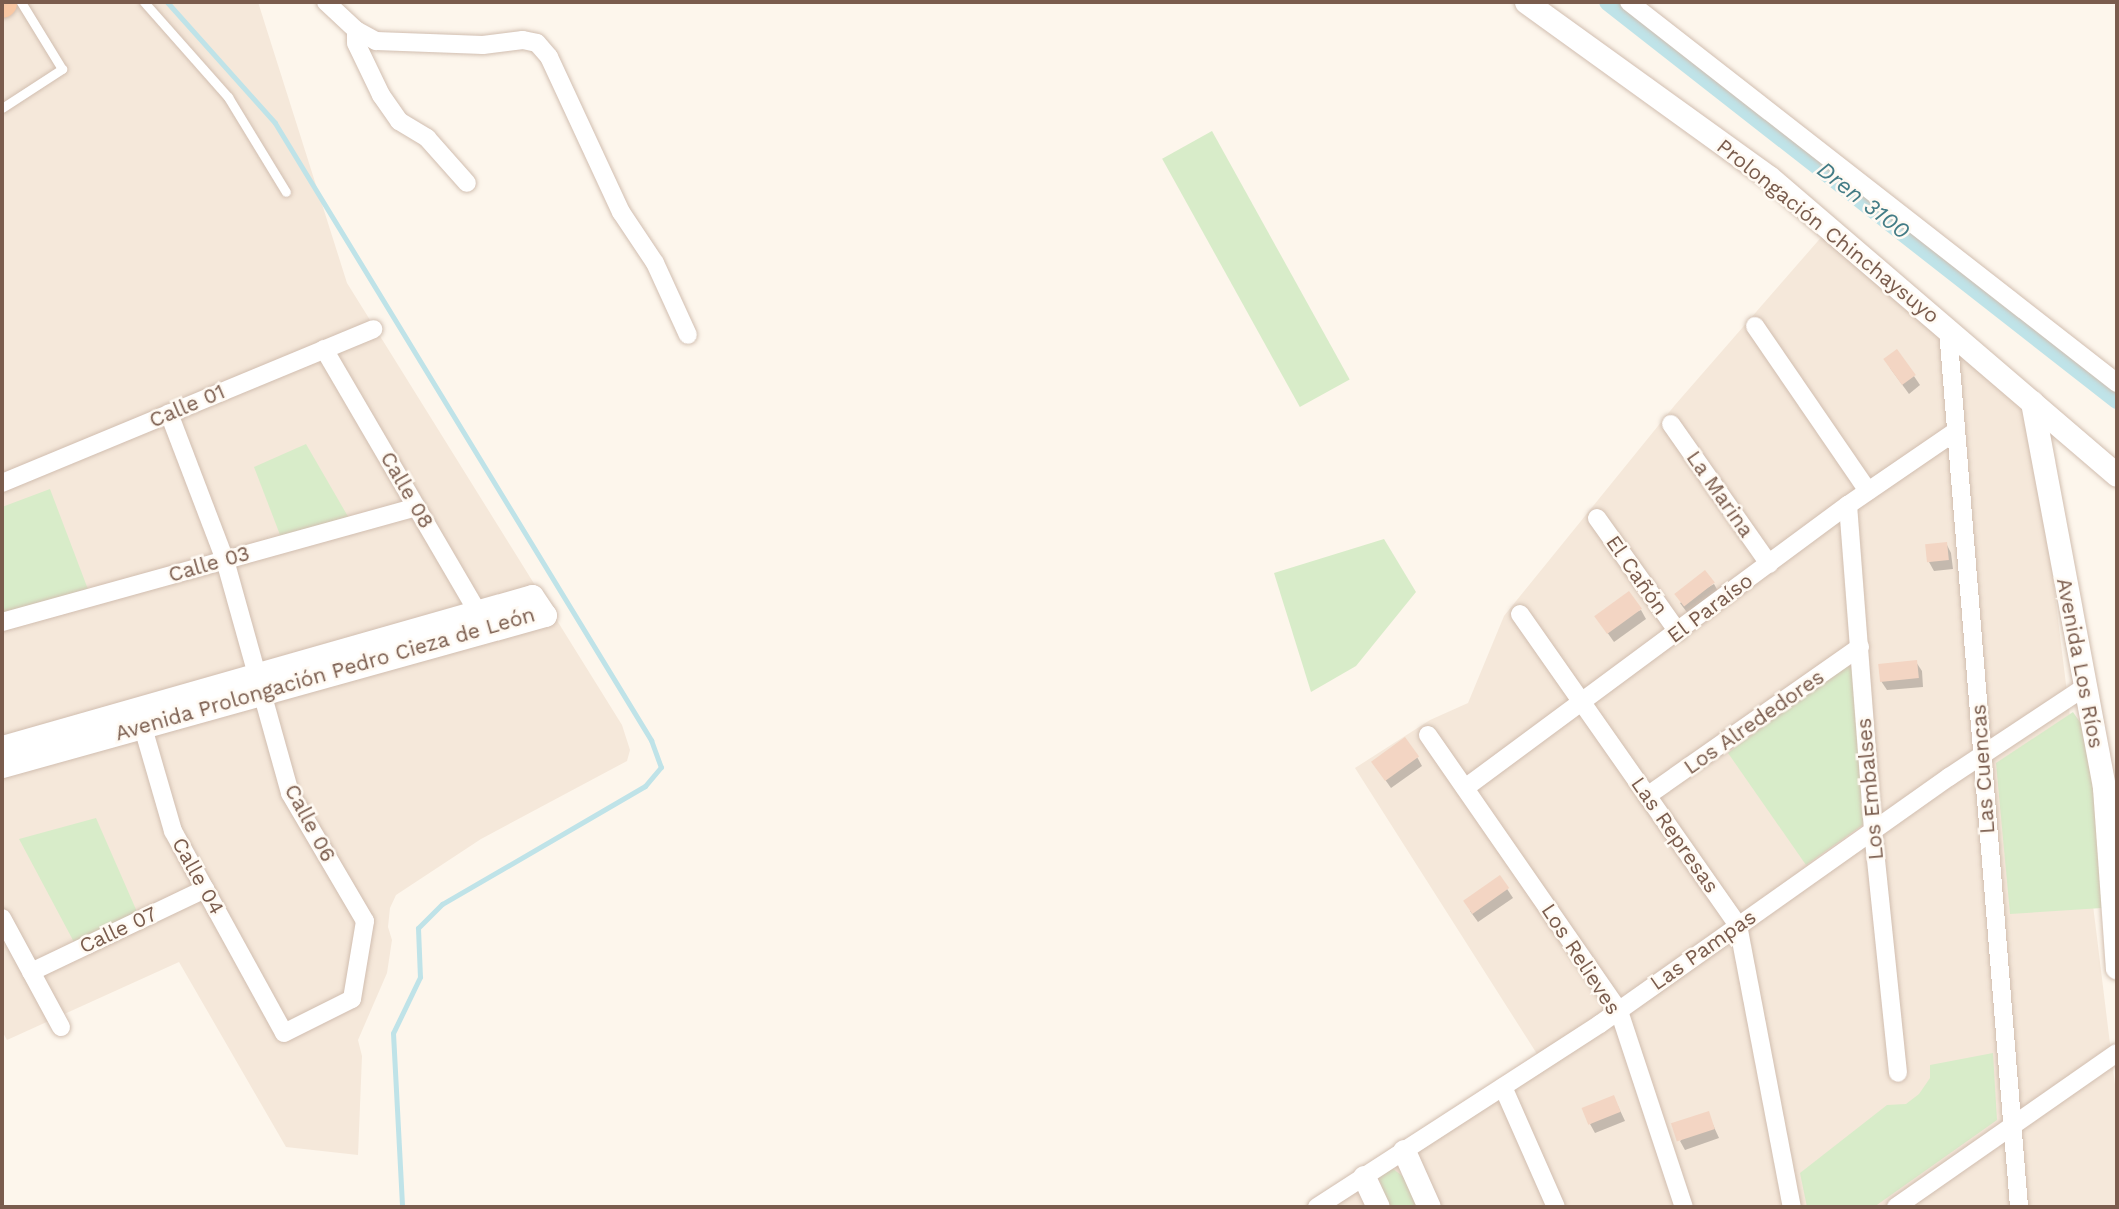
<!DOCTYPE html>
<html>
<head>
<meta charset="utf-8">
<style>
	body { margin:0 }
	#map { position:relative; width:2119px; height:1209px; overflow:hidden; background:#fdf6ec; font-family:"Work Sans",sans-serif }
	div>[style] { position:absolute }
	[style*='--x'] { left:calc(var(--x)*1px); top:calc(var(--y)*1px); width:calc(var(--w)*1px); rotate:calc(var(--a)*1deg) }
	.residential>* { inset:0; background:#f5e8da }
	.green>* { inset:0; background:#d8ecc9; transform-origin:0 0 }
	.shadow>* { inset:0; background:#0003 }
	.stream>* { height:5px; margin:-2.5px; padding:0 2.5px; transform-origin:2.5px; border-radius:2.5px; background:#bfe3e8 }
	.canal>* { height:18px; margin:-9px; padding:0 9px; transform-origin:9px; border-radius:9px; background:#bfe3e8 }
	.building>* { inset:0; background:#f3d5c3; transform-origin:0 0 }
	.roads { filter:drop-shadow(0 0 2px #d1beb0) drop-shadow(0 0 2px #d1beb0) }
	.service>* { height:9px; margin:-4.5px; padding:0 4.5px; transform-origin:4.5px; border-radius:4.5px; background:#fff }
	.minor>* { height:18px; margin:-9px; padding:0 9px; transform-origin:9px; border-radius:9px; background:#fff }
	.tertiary>* { height:23px; margin:-11.5px; padding:0 11.5px; transform-origin:11.5px; border-radius:11.5px; background:#fff }
	.trunk>* { height:30px; margin:-15px; padding:0 15px; transform-origin:15px; border-radius:15px; background:#f9c8a4 }
	span { translate:-50% -50%; white-space:nowrap; text-align:center; line-height:1.15; -webkit-text-stroke:5px #fffaf3; paint-order:stroke }
	.street-label { font-size:21px; color:#7a5c4d }
	.water-label { font-size:23px; color:#437c86; font-style:italic }
	.frame { position:absolute; inset:0; border:4px solid #7a5c4d; pointer-events:none }
</style>
</head>
<body>
<div id="map">
	<div class="residential">
		<i style="clip-path:polygon(2px 2px,258px 2px,347px 283px,622px 725px,630px 750px,627px 761px,481px 839px,396px 895px,390px 908px,388px 927px,392px 940px,387px 973px,358px 1040px,362px 1056px,358px 1155px,286px 1147px,179px 962px,7px 1040px,2px 1031px)"></i>
		<i style="clip-path:polygon(1824px 234px,2033px 415px,2117px 1101px,2117px 1207px,1305px 1207px,1537px 1054px,1355px 768px,1430px 720px,1468px 703px,1504px 616px,1675px 405px)"></i>
	</div>
	<div class="green">
		<i style="left:1212px;top:131px;width:284px;height:57px;rotate:61deg"></i>
		<i style="clip-path:polygon(306px 444px,350px 520px,282px 540px,254px 467px)"></i>
		<i style="clip-path:polygon(50px 489px,89px 592px,2px 616px,2px 507px)"></i>
		<i style="clip-path:polygon(1384px 539px,1416px 592px,1356px 666px,1311px 692px,1274px 573px)"></i>
		<i style="clip-path:polygon(1845px 666px,1856px 667px,1864px 824px,1806px 865px,1728px 753px)"></i>
		<i style="clip-path:polygon(2073px 712px,2082px 725px,2095px 802px,2102px 908px,2010px 914px,1996px 763px)"></i>
		<i style="clip-path:polygon(96px 818px,138px 914px,75px 944px,19px 839px)"></i>
		<i style="clip-path:polygon(1993px 1053px,1997px 1120px,1874px 1207px,1807px 1207px,1800px 1173px,1887px 1105px,1906px 1104px,1919px 1094px,1930px 1078px,1930px 1065px)"></i>
		<i style="clip-path:polygon(1392px 1168px,1405px 1178px,1418px 1207px,1388px 1207px,1379px 1178px)"></i>
	</div>
	<div class="shadow">
		<i style="clip-path:polygon(1897px 351px,1920px 385px,1909px 394px,1890px 368px)"></i>
		<i style="clip-path:polygon(1946px 543px,1951px 553px,1953px 569px,1934px 571px,1929px 562px)"></i>
		<i style="clip-path:polygon(1714px 584px,1719px 593px,1689px 615px,1680px 603px)"></i>
		<i style="clip-path:polygon(1641px 610px,1646px 619px,1614px 642px,1602px 625px)"></i>
		<i style="clip-path:polygon(1916px 662px,1922px 671px,1923px 687px,1887px 690px,1881px 681px)"></i>
		<i style="clip-path:polygon(1417px 757px,1422px 766px,1391px 788px,1379px 771px)"></i>
		<i style="clip-path:polygon(1500px 878px,1513px 898px,1478px 922px,1470px 911px)"></i>
		<i style="clip-path:polygon(1618px 1106px,1625px 1121px,1595px 1133px,1590px 1124px)"></i>
		<i style="clip-path:polygon(1708px 1114px,1719px 1138px,1685px 1150px,1680px 1141px)"></i>
	</div>
	<div class="stream">
		<i style="--x:167;--y:2;--w:162;--a:48.2"></i>
		<i style="--x:275;--y:123;--w:723;--a:58.64"></i>
		<i style="--x:651;--y:740;--w:29;--a:70"></i>
		<i style="--x:661;--y:767;--w:25;--a:130"></i>
		<i style="--x:645;--y:786;--w:235;--a:149.8"></i>
		<i style="--x:442;--y:904;--w:34;--a:135"></i>
		<i style="--x:418;--y:928;--w:49;--a:87.7"></i>
		<i style="--x:420;--y:977;--w:62;--a:115.7"></i>
		<i style="--x:393;--y:1033;--w:174;--a:87"></i>
	</div>
	<div class="canal">
		<i style="--x:1608;--y:2;--w:646;--a:38.02"></i>
	</div>
	<div class="building">
		<i style="left:1897px;top:349px;width:32px;height:17px;rotate:54deg"></i>
		<i style="left:1947px;top:542px;width:18px;height:22px;rotate:84deg"></i>
		<i style="left:1705px;top:570px;width:16px;height:39px;rotate:52deg"></i>
		<i style="left:1629px;top:591px;width:22px;height:43px;rotate:54deg"></i>
		<i style="left:1917px;top:660px;width:18px;height:39px;rotate:84deg"></i>
		<i style="left:1405px;top:737px;width:24px;height:42px;rotate:54deg"></i>
		<i style="left:1500px;top:875px;width:16px;height:45px;rotate:55deg"></i>
		<i style="left:1614px;top:1095px;width:18px;height:35px;rotate:68deg"></i>
		<i style="left:1709px;top:1111px;width:19px;height:40px;rotate:72deg"></i>
	</div>
	<div class="roads">
		<div class="service">
			<i style="--x:144;--y:2;--w:127;--a:48.5"></i>
			<i style="--x:228;--y:97;--w:111;--a:58.6"></i>
			<i style="--x:2;--y:108;--w:72;--a:-33"></i>
			<i style="--x:62;--y:69;--w:79;--a:-121.5"></i>
		</div>
		<div class="minor">
			<i style="--x:326;--y:2;--w:41;--a:43"></i>
			<i style="--x:356;--y:30;--w:23;--a:29"></i>
			<i style="--x:376;--y:41;--w:107;--a:2.1"></i>
			<i style="--x:483;--y:45;--w:40;--a:-7.1"></i>
			<i style="--x:523;--y:40;--w:14;--a:12"></i>
			<i style="--x:537;--y:43;--w:18;--a:49"></i>
			<i style="--x:549;--y:57;--w:171;--a:65.1"></i>
			<i style="--x:621;--y:212;--w:61;--a:56.3"></i>
			<i style="--x:655;--y:263;--w:79;--a:65.4"></i>
			<i style="--x:1629;--y:2;--w:619;--a:37.98"></i>
			<i style="--x:356;--y:30;--w:13;--a:90"></i>
			<i style="--x:356;--y:43;--w:58;--a:64.3"></i>
			<i style="--x:381;--y:95;--w:32;--a:55"></i>
			<i style="--x:399;--y:121;--w:33;--a:31"></i>
			<i style="--x:427;--y:138;--w:60;--a:48.4"></i>
			<i style="--x:1755;--y:326;--w:200;--a:55.6"></i>
			<i style="--x:1948;--y:330;--w:880;--a:85.37"></i>
			<i style="--x:324;--y:349;--w:315;--a:59.7"></i>
			<i style="--x:1671;--y:424;--w:171;--a:55"></i>
			<i style="--x:2;--y:483;--w:402;--a:-22.5"></i>
			<i style="--x:1848;--y:505;--w:327;--a:85.6"></i>
			<i style="--x:1873;--y:831;--w:243;--a:84.1"></i>
			<i style="--x:1597;--y:518;--w:140;--a:54.6"></i>
			<i style="--x:1520;--y:614;--w:380;--a:55"></i>
			<i style="--x:1738;--y:925;--w:287;--a:79.2"></i>
			<i style="--x:2;--y:622;--w:430;--a:-15.5"></i>
			<i style="--x:139;--y:714;--w:122;--a:73.8"></i>
			<i style="--x:173;--y:831;--w:230;--a:61.2"></i>
			<i style="--x:284;--y:1033;--w:76;--a:-26.6"></i>
			<i style="--x:352;--y:999;--w:79;--a:-80.5"></i>
			<i style="--x:365;--y:921;--w:148;--a:-120.4"></i>
			<i style="--x:290;--y:793;--w:242;--a:-105.6"></i>
			<i style="--x:225;--y:560;--w:157;--a:-110.9"></i>
			<i style="--x:1428;--y:735;--w:336;--a:55.3"></i>
			<i style="--x:1619;--y:1011;--w:206;--a:71.7"></i>
			<i style="--x:1465;--y:788;--w:476;--a:-36.5"></i>
			<i style="--x:1848;--y:505;--w:131;--a:-34.4"></i>
			<i style="--x:1647;--y:796;--w:260;--a:-35"></i>
			<i style="--x:2;--y:918;--w:124;--a:61.6"></i>
			<i style="--x:31;--y:972;--w:193;--a:-25.5"></i>
			<i style="--x:1503;--y:1087;--w:131;--a:66.2"></i>
			<i style="--x:1317;--y:1207;--w:337;--a:-32.9"></i>
			<i style="--x:1600;--y:1024;--w:428;--a:-35.3"></i>
			<i style="--x:1949;--y:777;--w:163;--a:-33.5"></i>
			<i style="--x:1896;--y:1207;--w:269;--a:-34.9"></i>
		</div>
		<div class="tertiary">
			<i style="--x:1526;--y:2;--w:299;--a:35.8"></i>
			<i style="--x:1769;--y:177;--w:458;--a:40.6"></i>
			<i style="--x:2032;--y:402;--w:393;--a:79.4"></i>
			<i style="--x:2104;--y:788;--w:180;--a:85.9"></i>
			<i style="--x:2;--y:747;--w:551;--a:-15.9"></i>
			<i style="--x:532;--y:596;--w:23;--a:56"></i>
			<i style="--x:545;--y:615;--w:564;--a:164.46"></i>
			<i style="--x:1404;--y:1151;--w:61;--a:65.9"></i>
			<i style="--x:1364;--y:1177;--w:33;--a:65"></i>
		</div>
		<div class="trunk">
			<i style="--x:2;--y:3;--w:1;--a:-90"></i>
		</div>
	</div>
	<div class="street-label">
		<span style="left:1828px;top:231px;rotate:39deg">Prolongación Chinchaysuyo</span>
		<span style="left:187px;top:406px;rotate:-23deg">Calle 01</span>
		<span style="left:407px;top:490px;rotate:60deg">Calle 08</span>
		<span style="left:1720px;top:494px;rotate:55deg">La Marina</span>
		<span style="left:209px;top:564px;rotate:-16deg">Calle 03</span>
		<span style="left:1637px;top:575px;rotate:55deg">El Cañón</span>
		<span style="left:1710px;top:608px;rotate:-37deg">El Paraíso</span>
		<span style="left:2080px;top:663px;rotate:79deg">Avenida Los Ríos</span>
		<span style="left:325px;top:674px;rotate:-16deg">Avenida Prolongación Pedro Cieza de León</span>
		<span style="left:1754px;top:722px;rotate:-35deg">Los Alrededores</span>
		<span style="left:1983px;top:769px;rotate:-94deg">Las Cuencas</span>
		<span style="left:1870px;top:789px;rotate:-95deg">Los Embalses</span>
		<span style="left:310px;top:823px;rotate:62deg">Calle 06</span>
		<span style="left:1675px;top:835px;rotate:55deg">Las Represas</span>
		<span style="left:198px;top:876px;rotate:61deg">Calle 04</span>
		<span style="left:118px;top:930px;rotate:-25deg">Calle 07</span>
		<span style="left:1703px;top:950px;rotate:-35deg">Las Pampas</span>
		<span style="left:1581px;top:959px;rotate:57deg">Los Relieves</span>
	</div>
	<div class="water-label">
		<span style="left:1863px;top:201px;rotate:38deg">Dren 3100</span>
	</div>
	<div class="frame"></div>
</div>
</body>
</html>
